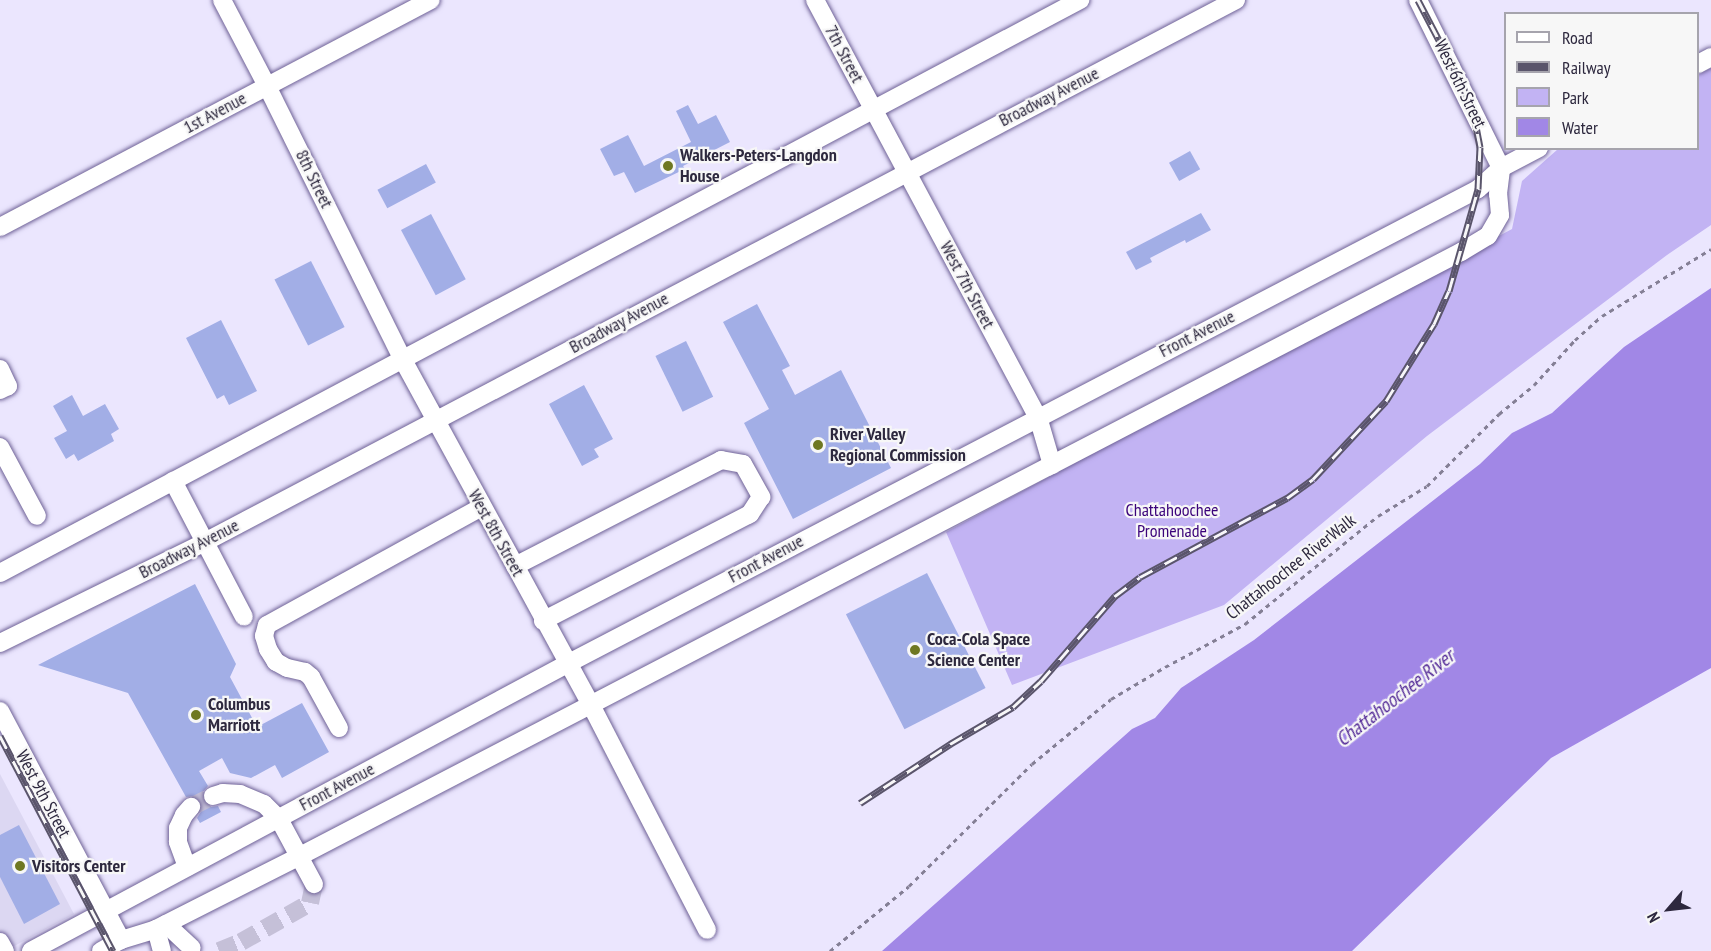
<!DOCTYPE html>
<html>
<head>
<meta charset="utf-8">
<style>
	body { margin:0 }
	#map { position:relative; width:1711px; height:951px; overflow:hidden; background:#ebe6fe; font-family:"PT Sans Narrow",sans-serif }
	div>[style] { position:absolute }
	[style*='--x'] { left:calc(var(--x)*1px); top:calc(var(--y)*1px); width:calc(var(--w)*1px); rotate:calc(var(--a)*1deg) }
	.built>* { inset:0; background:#dcd7f2 }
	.green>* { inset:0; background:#c2b3f3 }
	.water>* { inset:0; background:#a187e6 }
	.building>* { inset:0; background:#a2aee6; transform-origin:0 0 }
	.minor-tunnel>* { height:18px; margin-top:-9px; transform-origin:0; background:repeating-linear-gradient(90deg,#c5c0d8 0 18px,transparent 0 27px) }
	.path>* { height:3px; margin-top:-1.5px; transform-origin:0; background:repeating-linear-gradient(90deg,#847f95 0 4.5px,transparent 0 9px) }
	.roads { filter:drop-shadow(0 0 2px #6e6196) drop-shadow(0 0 2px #6e6196) }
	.minor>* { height:18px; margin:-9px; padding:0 9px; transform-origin:9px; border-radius:9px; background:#fff }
	.rail>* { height:7px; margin-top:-3.5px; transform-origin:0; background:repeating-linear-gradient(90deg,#f7f7f7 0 14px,#5a556b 0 28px); box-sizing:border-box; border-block:2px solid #5a556b }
	.dots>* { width:16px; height:16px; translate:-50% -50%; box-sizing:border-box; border:3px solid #f7f7f7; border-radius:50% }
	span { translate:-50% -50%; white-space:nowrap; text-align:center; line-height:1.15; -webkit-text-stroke:4.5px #f7f7f7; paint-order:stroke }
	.street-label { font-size:18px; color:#2d283e }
	.poi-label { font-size:18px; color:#2d283e; font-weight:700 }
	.left { translate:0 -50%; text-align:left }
	.park-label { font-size:18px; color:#3b037a }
	.water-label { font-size:20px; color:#532a97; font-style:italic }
	.legend { position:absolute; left:1504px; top:12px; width:195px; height:138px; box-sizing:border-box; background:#f7f7f7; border:2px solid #a6a4ad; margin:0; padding:8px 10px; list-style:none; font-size:18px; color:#2d283e }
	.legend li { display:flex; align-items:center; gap:12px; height:30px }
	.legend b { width:30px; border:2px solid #a6a4ad }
	.north { position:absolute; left:1639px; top:879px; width:60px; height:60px; -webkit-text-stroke:4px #f7f7f7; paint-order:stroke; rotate:242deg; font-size:16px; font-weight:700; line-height:24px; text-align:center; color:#2d283e }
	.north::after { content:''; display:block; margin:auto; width:21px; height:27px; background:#2d283e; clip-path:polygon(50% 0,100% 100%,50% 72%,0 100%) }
</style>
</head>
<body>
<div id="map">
	<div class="built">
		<i style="clip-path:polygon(0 774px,74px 914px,5px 951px,0 951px)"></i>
	</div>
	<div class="green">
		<i style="clip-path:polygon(1711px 68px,1711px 225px,1667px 255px,1427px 436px,1224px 605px,1012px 685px,946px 532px,1512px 229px,1522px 181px,1558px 149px,1698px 148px,1698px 75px)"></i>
	</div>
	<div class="water">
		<i style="clip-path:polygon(1711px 288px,1711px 668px,1551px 758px,1352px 951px,882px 951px,1132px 729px,1155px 718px,1181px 688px,1254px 640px,1480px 464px,1512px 433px,1552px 413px,1624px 347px)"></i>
	</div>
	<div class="building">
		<i style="clip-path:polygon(688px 105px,698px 124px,716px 115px,730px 142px,683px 166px,685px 169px,635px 193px,624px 172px,614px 176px,600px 149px,628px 135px,644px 166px,691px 142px,676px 111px)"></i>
		<i style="left:1190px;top:151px;width:21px;height:24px;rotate:61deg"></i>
		<i style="left:426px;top:164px;width:21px;height:55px;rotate:62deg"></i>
		<i style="clip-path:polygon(1201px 213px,1211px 230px,1186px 243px,1185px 240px,1150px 258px,1152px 262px,1136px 270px,1126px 252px)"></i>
		<i style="left:431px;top:214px;width:74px;height:34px;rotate:62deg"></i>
		<i style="left:311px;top:261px;width:74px;height:41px;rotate:63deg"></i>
		<i style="clip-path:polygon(757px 304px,790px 366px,782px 370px,795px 395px,841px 370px,891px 468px,793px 519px,744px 423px,769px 409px,723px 322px)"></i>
		<i style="clip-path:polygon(221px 320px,257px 391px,229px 405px,224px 395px,217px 399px,186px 338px)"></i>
		<i style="left:686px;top:341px;width:62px;height:34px;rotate:64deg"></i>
		<i style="clip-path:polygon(584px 385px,613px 439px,594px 449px,599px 457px,582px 466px,549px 404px)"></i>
		<i style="clip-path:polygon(72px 395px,83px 416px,105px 404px,119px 429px,111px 434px,114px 441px,78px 461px,74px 454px,66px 459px,54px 438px,67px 431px,53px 406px)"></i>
		<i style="left:927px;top:573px;width:129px;height:91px;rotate:63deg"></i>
		<i style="clip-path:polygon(195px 584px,236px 664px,230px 677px,257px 727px,302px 703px,329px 752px,282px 778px,275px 765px,251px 778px,230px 773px,222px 758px,199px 771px,208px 786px,202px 793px,202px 800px,210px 807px,218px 806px,221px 812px,200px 823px,197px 818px,202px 810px,201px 803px,194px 796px,186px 797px,128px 693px,38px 665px)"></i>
		<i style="clip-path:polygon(19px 825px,60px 904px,24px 924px,0 877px,0 835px)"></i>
	</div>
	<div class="minor-tunnel">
		<i style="--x:191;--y:807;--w:25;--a:-27"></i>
		<i style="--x:219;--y:951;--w:24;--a:-22"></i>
		<i style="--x:241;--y:942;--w:79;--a:-29.5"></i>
		<i style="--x:310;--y:903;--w:19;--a:-78"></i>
	</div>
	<div class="path">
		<i style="--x:830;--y:951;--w:102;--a:-39.4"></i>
		<i style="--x:909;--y:886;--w:173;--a:-44.8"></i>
		<i style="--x:1032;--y:764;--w:102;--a:-39.4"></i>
		<i style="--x:1111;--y:699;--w:63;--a:-30.7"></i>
		<i style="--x:1165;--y:667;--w:91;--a:-28.3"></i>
		<i style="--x:1245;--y:624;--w:171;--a:-39.1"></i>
		<i style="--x:1378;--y:516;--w:57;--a:-31.5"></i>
		<i style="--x:1427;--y:486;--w:102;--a:-45"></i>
		<i style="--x:1499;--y:414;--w:45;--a:-39.6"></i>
		<i style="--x:1534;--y:385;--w:61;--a:-47.7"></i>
		<i style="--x:1575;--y:340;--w:36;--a:-42"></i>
		<i style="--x:1602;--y:316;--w:128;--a:-31.6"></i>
	</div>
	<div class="roads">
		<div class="minor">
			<i style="--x:222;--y:0;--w:97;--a:62.4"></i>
			<i style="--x:267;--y:86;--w:306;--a:63.6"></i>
			<i style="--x:403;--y:360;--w:393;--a:61.4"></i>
			<i style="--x:591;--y:705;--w:253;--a:62.7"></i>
			<i style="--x:815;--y:0;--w:473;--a:61.9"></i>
			<i style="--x:1038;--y:417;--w:50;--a:73.7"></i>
			<i style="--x:1418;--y:0;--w:187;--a:63.7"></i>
			<i style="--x:1698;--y:64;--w:15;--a:-28"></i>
			<i style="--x:0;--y:227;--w:487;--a:-27.8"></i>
			<i style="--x:0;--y:369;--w:19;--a:65"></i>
			<i style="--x:8;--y:386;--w:9;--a:153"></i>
			<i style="--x:0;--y:447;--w:78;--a:61.8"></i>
			<i style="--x:173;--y:481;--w:153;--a:62.4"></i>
			<i style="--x:515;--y:566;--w:232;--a:-27.2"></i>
			<i style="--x:721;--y:460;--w:22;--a:10"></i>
			<i style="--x:743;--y:464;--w:38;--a:61"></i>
			<i style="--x:761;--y:497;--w:20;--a:123"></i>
			<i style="--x:750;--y:514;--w:233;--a:152.7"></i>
			<i style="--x:0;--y:573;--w:1223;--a:-27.95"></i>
			<i style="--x:0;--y:643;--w:226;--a:-26.2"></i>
			<i style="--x:203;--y:543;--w:1167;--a:-27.73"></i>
			<i style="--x:0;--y:711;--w:259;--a:62.1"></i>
			<i style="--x:339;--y:728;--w:58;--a:-118.8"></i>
			<i style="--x:311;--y:677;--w:8;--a:-140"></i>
			<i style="--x:305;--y:672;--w:18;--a:-167"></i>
			<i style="--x:287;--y:668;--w:13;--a:-151"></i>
			<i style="--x:276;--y:662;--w:15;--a:-122"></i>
			<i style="--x:268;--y:649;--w:14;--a:-107"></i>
			<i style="--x:264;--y:636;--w:11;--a:-75"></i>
			<i style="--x:267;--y:625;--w:245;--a:-28.8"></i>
			<i style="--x:213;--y:796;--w:10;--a:-17"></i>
			<i style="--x:223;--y:793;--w:17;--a:3"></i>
			<i style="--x:240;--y:794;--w:26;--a:23"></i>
			<i style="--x:264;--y:804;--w:21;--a:45"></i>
			<i style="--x:279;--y:819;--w:74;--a:61.7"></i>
			<i style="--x:187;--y:867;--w:27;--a:-110"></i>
			<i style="--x:178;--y:842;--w:14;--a:-90"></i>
			<i style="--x:178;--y:828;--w:14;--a:-65"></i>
			<i style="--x:184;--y:815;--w:11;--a:-49"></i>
			<i style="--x:166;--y:924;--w:35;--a:43"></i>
			<i style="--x:156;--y:929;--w:23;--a:75"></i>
			<i style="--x:0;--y:942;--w:10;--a:61"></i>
			<i style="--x:31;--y:951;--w:608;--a:-28.17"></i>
			<i style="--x:567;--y:664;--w:1027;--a:-27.54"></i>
			<i style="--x:1478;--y:189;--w:31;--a:-42"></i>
			<i style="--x:1501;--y:168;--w:43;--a:-27.8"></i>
			<i style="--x:101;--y:951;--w:23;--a:-29"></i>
			<i style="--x:121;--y:940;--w:37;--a:-17"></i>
			<i style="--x:156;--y:929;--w:161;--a:-26.9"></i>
			<i style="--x:300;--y:856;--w:1309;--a:-27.49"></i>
			<i style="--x:1461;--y:252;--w:31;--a:-31"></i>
			<i style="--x:1488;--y:236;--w:24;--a:-60"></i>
			<i style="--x:1500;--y:215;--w:21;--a:-95"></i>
			<i style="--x:1498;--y:194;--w:26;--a:-83"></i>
		</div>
	</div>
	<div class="rail">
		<i style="--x:0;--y:736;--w:243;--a:62.3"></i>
		<i style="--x:860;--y:803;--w:108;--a:-33.2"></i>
		<i style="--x:950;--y:744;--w:73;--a:-30.4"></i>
		<i style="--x:1013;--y:707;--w:38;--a:-43"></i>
		<i style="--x:1041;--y:681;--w:113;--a:-49"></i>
		<i style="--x:1115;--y:596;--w:31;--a:-37"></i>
		<i style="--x:1140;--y:577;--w:167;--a:-28.3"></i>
		<i style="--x:1287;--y:498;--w:32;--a:-36"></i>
		<i style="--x:1313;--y:479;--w:107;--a:-46.9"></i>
		<i style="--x:1386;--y:401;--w:91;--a:-58.1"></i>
		<i style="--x:1434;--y:324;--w:36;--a:-66"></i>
		<i style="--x:1449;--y:291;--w:106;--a:-74.1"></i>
		<i style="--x:1478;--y:189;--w:42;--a:-87.3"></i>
		<i style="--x:1480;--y:147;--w:21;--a:-101"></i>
		<i style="--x:1476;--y:126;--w:42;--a:-108"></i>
		<i style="--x:1463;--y:86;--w:97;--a:-117.6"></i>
	</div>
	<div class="dots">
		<i style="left:668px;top:166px;background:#6f7822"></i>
		<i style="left:818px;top:445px;background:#6f7822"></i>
		<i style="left:915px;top:650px;background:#6f7822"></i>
		<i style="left:196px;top:715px;background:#6f7822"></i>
		<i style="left:20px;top:866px;background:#6f7822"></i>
	</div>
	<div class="street-label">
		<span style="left:844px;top:54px;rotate:62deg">7th Street</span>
		<span style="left:1460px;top:84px;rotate:64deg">West 6th Street</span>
		<span style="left:1049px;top:97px;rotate:-27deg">Broadway Avenue</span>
		<span style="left:215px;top:113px;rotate:-28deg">1st Avenue</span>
		<span style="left:314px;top:179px;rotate:64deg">8th Street</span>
		<span style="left:967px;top:285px;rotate:62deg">West 7th Street</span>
		<span style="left:619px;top:323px;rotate:-28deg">Broadway Avenue</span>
		<span style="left:1197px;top:334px;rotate:-27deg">Front Avenue</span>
		<span style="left:496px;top:533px;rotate:61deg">West 8th Street</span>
		<span style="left:189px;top:549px;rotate:-27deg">Broadway Avenue</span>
		<span style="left:766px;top:559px;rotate:-28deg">Front Avenue</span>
		<span style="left:1291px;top:567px;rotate:-38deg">Chattahoochee RiverWalk</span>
		<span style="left:337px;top:787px;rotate:-28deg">Front Avenue</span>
		<span style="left:43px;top:794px;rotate:62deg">West 9th Street</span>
	</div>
	<div class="poi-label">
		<span class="left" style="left:680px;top:166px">Walkers-Peters-Langdon<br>House</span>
		<span class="left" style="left:830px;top:445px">River Valley<br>Regional Commission</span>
		<span class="left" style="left:927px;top:650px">Coca-Cola Space<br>Science Center</span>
		<span class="left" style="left:208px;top:715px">Columbus<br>Marriott</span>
		<span class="left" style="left:32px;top:866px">Visitors Center</span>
	</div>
	<div class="park-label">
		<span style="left:1172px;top:521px">Chattahoochee<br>Promenade</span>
	</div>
	<div class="water-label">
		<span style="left:1395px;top:698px;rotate:-38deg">Chattahoochee River</span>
	</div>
	<ul class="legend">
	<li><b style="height:8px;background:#fff"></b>Road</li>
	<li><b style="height:8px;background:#5a556b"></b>Railway</li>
	<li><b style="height:16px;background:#c2b3f3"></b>Park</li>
	<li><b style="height:16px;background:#a187e6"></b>Water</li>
	</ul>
	<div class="north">N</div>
</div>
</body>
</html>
